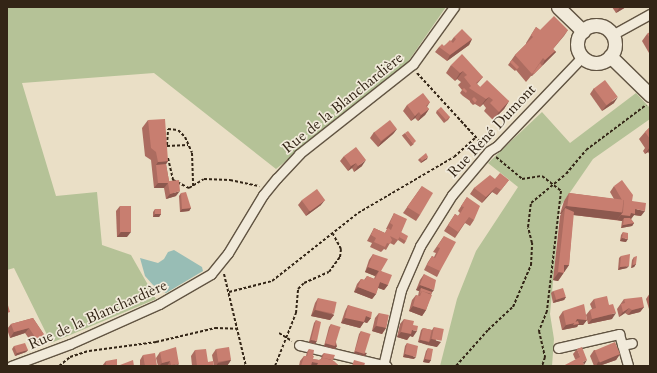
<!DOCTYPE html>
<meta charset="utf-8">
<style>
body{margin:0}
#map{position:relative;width:657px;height:373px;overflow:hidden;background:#eadfc6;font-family:Cardo,serif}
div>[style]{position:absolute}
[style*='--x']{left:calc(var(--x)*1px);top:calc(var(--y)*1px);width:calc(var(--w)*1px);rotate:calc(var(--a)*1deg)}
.green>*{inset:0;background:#b5c297}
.water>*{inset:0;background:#98bdb5}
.path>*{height:2px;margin-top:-1px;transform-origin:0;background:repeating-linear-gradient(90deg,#332516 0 3px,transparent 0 5px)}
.roads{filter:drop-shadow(1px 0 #615442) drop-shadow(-1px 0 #615442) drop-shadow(0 1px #615442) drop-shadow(0 -1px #615442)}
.minor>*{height:9px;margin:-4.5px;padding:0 4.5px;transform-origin:4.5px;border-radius:4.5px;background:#f1eada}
.secondary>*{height:13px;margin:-6.5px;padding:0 6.5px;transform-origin:6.5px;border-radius:6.5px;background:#f1eada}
.secondary>.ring{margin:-6.5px;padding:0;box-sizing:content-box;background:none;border:13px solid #f1eada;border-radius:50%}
.wall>*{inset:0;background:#ac6c60;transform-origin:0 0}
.shaded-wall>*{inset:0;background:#8c584e}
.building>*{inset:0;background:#c87e70;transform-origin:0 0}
span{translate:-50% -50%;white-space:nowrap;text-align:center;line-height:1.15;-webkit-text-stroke:3.5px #f1eada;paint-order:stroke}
.street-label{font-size:15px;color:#332516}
.frame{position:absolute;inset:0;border:8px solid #332516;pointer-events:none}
</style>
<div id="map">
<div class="green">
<div style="clip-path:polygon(7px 7px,446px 7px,405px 66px,276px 169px,154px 73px,22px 83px,56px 196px,97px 192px,102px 245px,131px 255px,156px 299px,51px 343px,14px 268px,7px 270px)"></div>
<div style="clip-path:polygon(636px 93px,650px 108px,650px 119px,593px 159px,560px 207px,550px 314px,554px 339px,552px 366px,440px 366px,457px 299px,476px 251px,518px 187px,488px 163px,542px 112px,570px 143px)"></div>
</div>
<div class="water">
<div style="clip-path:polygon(174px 250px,202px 267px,203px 271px,166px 293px,153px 285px,145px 276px,140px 258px,158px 263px,164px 259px,168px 252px)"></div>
</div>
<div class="path">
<div style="--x:417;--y:73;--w:98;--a:47.5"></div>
<div style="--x:167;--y:145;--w:16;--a:-86"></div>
<div style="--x:168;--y:129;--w:10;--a:6"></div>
<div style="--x:178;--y:130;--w:10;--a:45"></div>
<div style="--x:185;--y:137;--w:17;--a:66"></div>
<div style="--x:192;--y:153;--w:33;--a:88"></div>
<div style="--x:167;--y:146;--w:21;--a:-3"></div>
<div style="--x:496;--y:157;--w:34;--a:40"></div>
<div style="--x:522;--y:179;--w:20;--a:-9"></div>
<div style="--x:542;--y:176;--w:24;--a:38"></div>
<div style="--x:561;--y:191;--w:121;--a:96.7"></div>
<div style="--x:547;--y:311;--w:22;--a:112"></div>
<div style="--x:539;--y:331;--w:27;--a:77"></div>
<div style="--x:545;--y:357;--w:9;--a:108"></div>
<div style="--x:168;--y:158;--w:23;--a:77"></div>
<div style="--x:173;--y:180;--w:18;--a:27"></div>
<div style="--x:189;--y:188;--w:17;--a:-31"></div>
<div style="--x:204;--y:179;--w:26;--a:2"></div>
<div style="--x:230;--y:180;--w:30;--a:12"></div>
<div style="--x:224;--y:274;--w:95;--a:76.6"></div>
<div style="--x:229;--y:292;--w:44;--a:-14.3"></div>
<div style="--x:272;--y:281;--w:110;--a:-38.3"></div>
<div style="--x:358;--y:213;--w:111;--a:-30.3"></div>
<div style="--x:454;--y:157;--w:28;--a:-42"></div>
<div style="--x:279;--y:333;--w:15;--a:32"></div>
<div style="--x:59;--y:366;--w:14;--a:-39"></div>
<div style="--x:70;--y:357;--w:20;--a:-18"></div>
<div style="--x:89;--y:351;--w:68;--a:-7.7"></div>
<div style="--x:156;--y:342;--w:61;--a:-13.3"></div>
<div style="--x:215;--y:328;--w:23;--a:2"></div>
<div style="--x:275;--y:366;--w:57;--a:-68.4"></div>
<div style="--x:296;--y:313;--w:24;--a:-85"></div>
<div style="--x:298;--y:289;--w:8;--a:-45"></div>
<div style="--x:304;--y:283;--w:27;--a:-24"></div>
<div style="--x:329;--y:272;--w:19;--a:-54"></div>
<div style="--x:340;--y:257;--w:8;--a:-83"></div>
<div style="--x:341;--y:249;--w:17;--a:-118"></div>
<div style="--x:456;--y:366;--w:48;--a:-48.4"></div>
<div style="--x:488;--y:330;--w:34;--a:-43"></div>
<div style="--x:513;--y:307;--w:46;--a:-66.8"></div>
<div style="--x:531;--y:265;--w:22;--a:-87"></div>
<div style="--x:532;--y:243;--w:16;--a:-104"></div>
<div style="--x:528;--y:227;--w:24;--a:-83"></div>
<div style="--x:531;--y:203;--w:45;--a:-39.6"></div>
<div style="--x:566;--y:174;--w:31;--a:-50"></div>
<div style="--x:586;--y:150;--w:75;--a:-36.9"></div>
</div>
<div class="roads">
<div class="minor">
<div style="--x:612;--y:35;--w:43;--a:-28.9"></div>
<div style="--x:299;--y:345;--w:90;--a:13.4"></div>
<div style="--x:622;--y:345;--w:10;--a:-11"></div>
<div style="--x:558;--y:348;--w:63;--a:-12.9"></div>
<div style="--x:619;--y:334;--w:33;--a:74"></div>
<div style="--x:11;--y:366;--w:63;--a:-20.4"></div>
<div style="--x:70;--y:344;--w:98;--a:-24.2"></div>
<div style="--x:159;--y:304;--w:60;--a:-30"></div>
<div style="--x:211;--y:274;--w:27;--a:-51"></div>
<div style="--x:228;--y:253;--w:68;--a:-58.9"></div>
<div style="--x:263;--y:195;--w:22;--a:-51"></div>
<div style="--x:277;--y:178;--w:33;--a:-47"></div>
<div style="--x:299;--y:154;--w:145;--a:-38.3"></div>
<div style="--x:413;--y:64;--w:70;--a:-54.3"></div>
<div style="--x:383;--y:366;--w:78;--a:-76.7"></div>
<div style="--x:401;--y:290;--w:48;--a:-66.6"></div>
<div style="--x:420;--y:246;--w:60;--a:-57.9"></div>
<div style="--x:452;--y:195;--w:57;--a:-49.9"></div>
<div style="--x:489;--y:151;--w:9;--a:-32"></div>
<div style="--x:497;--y:146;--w:123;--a:-46.3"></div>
</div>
<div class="secondary">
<div style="--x:558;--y:7;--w:35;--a:44"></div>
<div class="ring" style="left:577px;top:25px;width:25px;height:25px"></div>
<div style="--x:610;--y:56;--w:56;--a:44.3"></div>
</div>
</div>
<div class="wall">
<div style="clip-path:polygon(612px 7px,626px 7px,616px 13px)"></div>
<div style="clip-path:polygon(536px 27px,540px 30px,568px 30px,564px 36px,553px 49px,556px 52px,532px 76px,531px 76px,526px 82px,516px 70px,515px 71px,508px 65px,515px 55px,526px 44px,526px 43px)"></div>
<div style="clip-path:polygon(650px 32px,650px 52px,649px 53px,642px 41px,647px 34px)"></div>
<div style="clip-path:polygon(454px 37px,472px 39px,469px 45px,447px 61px,435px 52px,439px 47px,444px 46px,451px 41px)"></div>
<div style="clip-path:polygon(451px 65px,483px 77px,477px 84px,480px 87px,509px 101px,504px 109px,493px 120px,484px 111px,486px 108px,483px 104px,480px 107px,475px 104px,473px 105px,470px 102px,470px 101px,463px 96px,460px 93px,462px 90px,458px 85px,461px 82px,457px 79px,455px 81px,446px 73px)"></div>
<div style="clip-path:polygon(594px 88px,614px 103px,602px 111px,590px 94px)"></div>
<div style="clip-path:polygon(430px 102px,427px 107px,429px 109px,425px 115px,418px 121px,415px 118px,411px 121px,403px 111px,407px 105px)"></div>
<div style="clip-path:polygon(437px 110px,450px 117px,448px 120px,444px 123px,436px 113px)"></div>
<div style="clip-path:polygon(148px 120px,168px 161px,166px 164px,169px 181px,176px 196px,166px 199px,164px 188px,154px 188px,151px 160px,145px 156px,142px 128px)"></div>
<div style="clip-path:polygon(650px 127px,650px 155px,648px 152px,645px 154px,643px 151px,645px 148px,639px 139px,645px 132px)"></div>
<div style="clip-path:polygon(397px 129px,393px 134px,378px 147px,370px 138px,374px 132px)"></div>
<div style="left:405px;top:133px;width:14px;height:4px;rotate:51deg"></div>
<div style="clip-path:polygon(344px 156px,362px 166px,354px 172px,352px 168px,348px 171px,340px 161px)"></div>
<div style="clip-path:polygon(420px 158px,427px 159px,421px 163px,418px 160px)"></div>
<div style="clip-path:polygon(495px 179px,509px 180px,497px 195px,492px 192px,482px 203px,470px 194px,474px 188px)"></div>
<div style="clip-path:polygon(422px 186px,420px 215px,416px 221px,403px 213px)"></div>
<div style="clip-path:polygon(614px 186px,632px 201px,641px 216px,634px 215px,631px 219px,634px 223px,632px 226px,621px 228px,622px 221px,573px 215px,569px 265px,558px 281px,553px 280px,560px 216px,561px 214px,560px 214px,564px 201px,569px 193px,614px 199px,610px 192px)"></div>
<div style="clip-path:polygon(181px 193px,191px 208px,189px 211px,180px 212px,179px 196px)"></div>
<div style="clip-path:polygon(467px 197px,474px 220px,470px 226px,465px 223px,455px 238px,444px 231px,455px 214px,458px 216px,460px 213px,458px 211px)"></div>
<div style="clip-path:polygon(302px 200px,321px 205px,306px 216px,298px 205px)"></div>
<div style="clip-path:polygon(120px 206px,127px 237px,117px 237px,116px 211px)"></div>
<div style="clip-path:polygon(155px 209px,161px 214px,159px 217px,153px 217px,153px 212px)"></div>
<div style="clip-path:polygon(394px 213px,401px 233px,406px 241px,404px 244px,398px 240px,394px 245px,390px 243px,386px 250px,384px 249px,381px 252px,370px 247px,372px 243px,367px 241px,374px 228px,385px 233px,387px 229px,386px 229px)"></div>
<div style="clip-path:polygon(623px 232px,626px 242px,620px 241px,621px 235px)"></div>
<div style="clip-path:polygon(444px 236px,440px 271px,437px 277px,424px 270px,428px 262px,432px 256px,434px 257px,436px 253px,433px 252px)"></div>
<div style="clip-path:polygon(373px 254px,388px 285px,384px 290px,378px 288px,376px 294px,372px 299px,354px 292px,357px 284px,361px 279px,364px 280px,367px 276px,374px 279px,375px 276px,365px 272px,369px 260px)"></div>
<div style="clip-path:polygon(621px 256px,627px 268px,618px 270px,619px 258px)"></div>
<div style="clip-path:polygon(634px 257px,636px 264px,634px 267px,631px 268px,632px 260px)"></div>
<div style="clip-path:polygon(424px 274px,432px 292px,426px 310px,422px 316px,409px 311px,412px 300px,416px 295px,418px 296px,419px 291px,416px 290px,420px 280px)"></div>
<div style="clip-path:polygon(553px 291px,566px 297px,564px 300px,553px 303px,551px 293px)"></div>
<div style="clip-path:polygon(650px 293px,650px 309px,649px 309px,646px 299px)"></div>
<div style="clip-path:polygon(318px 298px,334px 315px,330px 320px,311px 316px,315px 303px)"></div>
<div style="clip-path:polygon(594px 299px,609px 305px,612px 319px,588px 324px,586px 315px,590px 310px,592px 309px,590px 304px)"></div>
<div style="clip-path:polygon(624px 299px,644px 307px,640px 312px,628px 315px,625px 313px,619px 317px,617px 309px)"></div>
<div style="clip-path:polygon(348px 305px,371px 318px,367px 323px,364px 322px,360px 328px,341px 323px,345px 311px)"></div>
<div style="clip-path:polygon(563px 311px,587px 320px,583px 325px,578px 325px,577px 327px,562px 330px,559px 317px)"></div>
<div style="clip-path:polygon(379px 313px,386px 328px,382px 334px,372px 331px,375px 318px)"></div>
<div style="clip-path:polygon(33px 318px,45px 336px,41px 342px,34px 346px,25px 333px,10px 338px,7px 329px,11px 324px)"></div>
<div style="clip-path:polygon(404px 319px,413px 325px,413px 337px,410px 336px,407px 340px,397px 337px,400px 324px)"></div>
<div style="clip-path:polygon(316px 320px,315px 344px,309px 342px,314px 323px)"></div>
<div style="clip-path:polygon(331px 324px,337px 346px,335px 349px,324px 346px,329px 327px)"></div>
<div style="clip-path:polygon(434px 327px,437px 347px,418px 342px,421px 330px,423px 328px,432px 330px)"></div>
<div style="clip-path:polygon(361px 331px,365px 356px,354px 353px,359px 334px)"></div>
<div style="clip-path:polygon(407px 343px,414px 359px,403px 357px,405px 346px)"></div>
<div style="clip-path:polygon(14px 346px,28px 350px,26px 352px,15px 356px,12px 349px)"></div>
<div style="clip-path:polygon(428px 348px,431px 360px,429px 363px,423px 362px,426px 351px)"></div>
<div style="clip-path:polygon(216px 349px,231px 360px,227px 366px,214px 366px,212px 355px)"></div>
<div style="clip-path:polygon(309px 349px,313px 356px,313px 359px,319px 360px,321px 359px,322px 355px,324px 353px,338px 365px,341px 366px,299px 366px,300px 361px,304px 356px,306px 356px,307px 352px)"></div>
<div style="clip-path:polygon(577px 349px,584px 365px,575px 359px,573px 354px)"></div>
<div style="clip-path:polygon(195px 350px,208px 362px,214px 366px,192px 366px,191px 356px)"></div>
<div style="clip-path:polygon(594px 350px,620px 354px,616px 360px,599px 366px,594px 366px,590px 356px)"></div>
<div style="clip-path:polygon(160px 352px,177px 366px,158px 366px,156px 358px)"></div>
<div style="clip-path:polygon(143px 355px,157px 366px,140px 366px,140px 360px)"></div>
<div style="clip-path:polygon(106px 361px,117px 366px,102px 366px)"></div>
</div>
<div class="shaded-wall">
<div style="clip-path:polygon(620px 7px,626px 7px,616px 13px)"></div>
<div style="clip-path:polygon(472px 39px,469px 45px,447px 61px,450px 55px)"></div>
<div style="clip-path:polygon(555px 51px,556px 52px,532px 76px,542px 66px,545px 60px)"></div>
<div style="clip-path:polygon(463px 71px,457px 79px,455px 81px,460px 73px)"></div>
<div style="clip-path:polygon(489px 97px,483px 104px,480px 107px,486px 99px)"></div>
<div style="clip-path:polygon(618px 97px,614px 103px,602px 111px,606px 106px)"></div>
<div style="clip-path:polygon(509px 101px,504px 109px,493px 120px,499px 112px)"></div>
<div style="clip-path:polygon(429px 109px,425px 115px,418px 121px,421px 115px)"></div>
<div style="clip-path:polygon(419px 112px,415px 118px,411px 121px,415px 116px)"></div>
<div style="clip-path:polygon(397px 129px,393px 134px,378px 147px,381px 142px)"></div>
<div style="clip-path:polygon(650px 147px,650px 149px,648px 152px,645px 154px)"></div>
<div style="clip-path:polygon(428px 157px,427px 159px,421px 163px,422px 161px)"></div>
<div style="clip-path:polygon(366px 160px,362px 166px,354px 172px,358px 166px)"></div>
<div style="clip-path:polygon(168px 161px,163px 169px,156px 165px,158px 162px)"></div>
<div style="clip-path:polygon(356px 163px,352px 168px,348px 171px,351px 166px)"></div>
<div style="clip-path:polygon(158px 183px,168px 183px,164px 188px,154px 188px)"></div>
<div style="clip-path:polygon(496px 187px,492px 192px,482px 203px,486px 197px)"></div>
<div style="clip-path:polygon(180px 191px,176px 196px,166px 199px,170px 194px)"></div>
<div style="clip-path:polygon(325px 200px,321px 205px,306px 216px,310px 210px)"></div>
<div style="clip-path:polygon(566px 206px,623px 212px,617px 220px,565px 214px,565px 208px,561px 214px,560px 214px)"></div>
<div style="clip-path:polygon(191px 208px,189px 211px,180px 212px,182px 209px)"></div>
<div style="clip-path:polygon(635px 209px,645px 211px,641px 216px,634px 215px,631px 219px,624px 218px,622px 221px,617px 220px,621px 215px)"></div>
<div style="clip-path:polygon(155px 214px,161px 214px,159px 217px,153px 217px)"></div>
<div style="clip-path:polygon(634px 223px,632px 226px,621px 228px,623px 225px)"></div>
<div style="clip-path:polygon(121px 232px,131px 232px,127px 237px,117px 237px)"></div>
<div style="clip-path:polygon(622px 238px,628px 239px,626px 242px,620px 241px)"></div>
<div style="clip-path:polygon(636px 264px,634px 267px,631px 268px,633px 265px)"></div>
<div style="clip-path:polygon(564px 265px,569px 265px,558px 281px,553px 280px)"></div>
<div style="clip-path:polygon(629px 266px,627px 268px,618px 270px,620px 267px)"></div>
<div style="clip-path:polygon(368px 267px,379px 271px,375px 276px,365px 272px)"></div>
<div style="clip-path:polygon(380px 282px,388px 285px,384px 290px,376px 287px)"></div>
<div style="clip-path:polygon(420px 285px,434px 290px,430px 295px,421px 288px,419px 291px,416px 290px)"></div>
<div style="clip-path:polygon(358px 287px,376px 294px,372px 299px,354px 292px)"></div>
<div style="clip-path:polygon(566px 297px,564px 300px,553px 303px,555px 300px)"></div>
<div style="clip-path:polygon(413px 306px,426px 310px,422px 316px,409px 311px)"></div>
<div style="clip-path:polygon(644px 307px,640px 312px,628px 315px,632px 310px)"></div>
<div style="clip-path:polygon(629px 308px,625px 313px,619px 317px,623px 312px)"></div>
<div style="clip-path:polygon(315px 310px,334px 315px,330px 320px,311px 316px)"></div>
<div style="clip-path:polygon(616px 313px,612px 319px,588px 324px,592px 319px)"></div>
<div style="clip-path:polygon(366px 316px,371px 318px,367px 323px,364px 322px,360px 328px,341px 323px,345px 318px)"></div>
<div style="clip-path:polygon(577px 319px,587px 320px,583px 325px,578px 325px,577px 327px,562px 330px,566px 325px)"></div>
<div style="clip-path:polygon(376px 326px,386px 328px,382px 334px,372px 331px)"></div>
<div style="clip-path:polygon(29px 328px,25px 333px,10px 338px,14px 332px)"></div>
<div style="clip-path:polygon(412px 330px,417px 331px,413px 337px,410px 336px,407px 340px,397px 337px,401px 332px)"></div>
<div style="clip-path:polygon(45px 336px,41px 342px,34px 346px,37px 340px)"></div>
<div style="clip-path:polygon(431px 339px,441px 342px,437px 347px,427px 345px)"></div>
<div style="clip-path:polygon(311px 340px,317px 341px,315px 344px,309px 342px)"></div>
<div style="clip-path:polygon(420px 340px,429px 342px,427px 345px,418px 342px)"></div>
<div style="clip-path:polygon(326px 343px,337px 346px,335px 349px,324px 346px)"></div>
<div style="clip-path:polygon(28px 350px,26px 352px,15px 356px,17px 353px)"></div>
<div style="clip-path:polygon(356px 351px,367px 353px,365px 356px,354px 353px)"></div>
<div style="clip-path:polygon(405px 354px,416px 357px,414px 359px,403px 357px)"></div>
<div style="clip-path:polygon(620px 354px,616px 360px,599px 366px,596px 366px,598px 362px)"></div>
<div style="clip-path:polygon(425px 359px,431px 360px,429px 363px,423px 362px)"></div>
<div style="clip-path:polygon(231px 360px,227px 366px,216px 366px,218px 363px)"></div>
<div style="clip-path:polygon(587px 360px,584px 365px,583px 362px)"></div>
<div style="clip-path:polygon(170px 361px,167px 366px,159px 366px,162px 363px)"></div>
<div style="clip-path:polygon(312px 362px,318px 363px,316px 366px,309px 366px)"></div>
<div style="clip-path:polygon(179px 364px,177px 366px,170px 366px,171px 365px)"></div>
</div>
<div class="building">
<div style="clip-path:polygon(554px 16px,568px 30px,553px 49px,555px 51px,545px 60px,543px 58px,532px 74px,515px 55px,533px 37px,531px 35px,536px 27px,540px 30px)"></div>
<div style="clip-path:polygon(462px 29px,472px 39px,450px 55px,439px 47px,442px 44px,444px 46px,450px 40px,453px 43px,456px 39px,454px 37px)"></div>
<div style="clip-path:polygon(650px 32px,650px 38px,647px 34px)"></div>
<div style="clip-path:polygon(462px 54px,483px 77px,476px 83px,480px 87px,487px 80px,509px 101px,499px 112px,490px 103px,493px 100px,489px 97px,486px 99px,469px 88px,471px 86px,464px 77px,467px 75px,463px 71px,460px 73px,451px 65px)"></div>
<div style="left:512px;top:60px;width:10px;height:3px;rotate:45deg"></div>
<div style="clip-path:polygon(540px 63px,542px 66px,534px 74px,533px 73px)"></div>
<div style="left:605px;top:80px;width:21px;height:14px;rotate:53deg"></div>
<div style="clip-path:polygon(464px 88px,467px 91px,466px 93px,462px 90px)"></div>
<div style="clip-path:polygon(423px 93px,430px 102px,426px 106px,429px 109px,421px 115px,419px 112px,415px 116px,407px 105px)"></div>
<div style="clip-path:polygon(474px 97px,477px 100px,475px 103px,472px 99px)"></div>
<div style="left:441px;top:107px;width:13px;height:5px;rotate:48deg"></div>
<div style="clip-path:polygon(165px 119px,168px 161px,158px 162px,156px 152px,151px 148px,148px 120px)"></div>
<div style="left:390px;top:120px;width:11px;height:20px;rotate:52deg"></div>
<div style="clip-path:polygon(650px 127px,650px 139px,645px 132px)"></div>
<div style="clip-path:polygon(408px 131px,416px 141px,413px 144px,405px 133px)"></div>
<div style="clip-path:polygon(356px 147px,366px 160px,358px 166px,356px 163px,351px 166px,344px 156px)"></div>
<div style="clip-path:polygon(426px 153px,428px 157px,422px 161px,420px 158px)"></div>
<div style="clip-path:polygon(166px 164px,169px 181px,179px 180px,180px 191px,170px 194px,168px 183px,158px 183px,156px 165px)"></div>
<div style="clip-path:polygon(500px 173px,509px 180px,501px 190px,496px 187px,486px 197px,474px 188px,490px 175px,495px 179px)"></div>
<div style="clip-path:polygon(622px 180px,633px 195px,632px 201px,646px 203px,645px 211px,635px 209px,635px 214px,631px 213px,630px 216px,621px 215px,623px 212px,624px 200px,622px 200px,614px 186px)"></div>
<div style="clip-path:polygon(422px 186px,433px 193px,420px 215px,407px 207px)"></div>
<div style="left:317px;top:189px;width:14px;height:19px;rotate:54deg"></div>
<div style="clip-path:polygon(186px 192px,191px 208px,182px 209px,181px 193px)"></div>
<div style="left:569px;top:193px;width:55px;height:13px;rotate:7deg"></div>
<div style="clip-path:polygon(467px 197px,480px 206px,474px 220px,469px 217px,458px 232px,448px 225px,455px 214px,458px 216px,461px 212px,464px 207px,461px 206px)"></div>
<div style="left:120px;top:206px;width:11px;height:26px"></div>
<div style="clip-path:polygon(565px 208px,574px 212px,569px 265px,564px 265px,564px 273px,558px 272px)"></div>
<div style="left:155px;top:209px;width:6px;height:5px"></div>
<div style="clip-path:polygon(394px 213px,407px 219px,398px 240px,390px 236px,392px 240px,390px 244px,387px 243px,385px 247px,374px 242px,376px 238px,371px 235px,374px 228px,385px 233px,388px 228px,391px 230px,393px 225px,390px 223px)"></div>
<div style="clip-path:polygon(624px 218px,630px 218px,634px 223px,623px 225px)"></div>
<div style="clip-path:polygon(401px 232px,408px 236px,406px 241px,399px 237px)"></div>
<div style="clip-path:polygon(623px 232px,628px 233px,628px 239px,622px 238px)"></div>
<div style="clip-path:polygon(444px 236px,456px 242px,440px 271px,427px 265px,432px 256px,435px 258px,440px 248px,437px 247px)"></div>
<div style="clip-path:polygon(373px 254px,388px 259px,381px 271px,392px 275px,388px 285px,380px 282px,376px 294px,358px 287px,361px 279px,365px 280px,367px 276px,375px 279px,379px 271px,368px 267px)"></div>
<div style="clip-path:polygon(630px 254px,629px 266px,620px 267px,621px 256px)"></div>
<div style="clip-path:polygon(637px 256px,636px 264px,633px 265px,634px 257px)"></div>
<div style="clip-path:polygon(424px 274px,436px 280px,434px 290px,420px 285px)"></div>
<div style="clip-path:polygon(421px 288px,432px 292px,431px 294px,422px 291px,420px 294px)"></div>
<div style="left:563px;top:288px;width:9px;height:10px;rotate:72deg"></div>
<div style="clip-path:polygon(422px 291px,432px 295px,426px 310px,413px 306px,416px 295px,420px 296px)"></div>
<div style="clip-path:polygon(607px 296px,609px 305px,613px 304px,616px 313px,592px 319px,590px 310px,596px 308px,594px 299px)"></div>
<div style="clip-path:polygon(642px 297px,644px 307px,632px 310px,629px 308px,623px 312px,621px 304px,625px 303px,624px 299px)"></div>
<div style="left:318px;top:298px;width:19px;height:12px;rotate:12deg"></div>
<div style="clip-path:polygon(7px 302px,10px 312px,7px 313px)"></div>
<div style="clip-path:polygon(584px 304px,587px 320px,577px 319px,575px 323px,566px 325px,563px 311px)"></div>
<div style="clip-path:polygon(348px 305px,372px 312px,371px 318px,366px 316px,364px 322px,345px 318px)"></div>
<div style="left:379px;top:313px;width:10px;height:13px;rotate:11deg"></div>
<div style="clip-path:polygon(33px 318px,45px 336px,37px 340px,29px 328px,14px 332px,11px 324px)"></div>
<div style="clip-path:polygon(404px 319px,414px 321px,413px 325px,418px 326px,417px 331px,412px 330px,411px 334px,401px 332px)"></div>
<div style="clip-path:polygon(316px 320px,321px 322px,317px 341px,311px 340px)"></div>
<div style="clip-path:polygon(578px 321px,579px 324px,573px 325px,575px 322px)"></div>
<div style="left:331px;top:324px;width:10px;height:20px;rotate:17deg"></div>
<div style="left:434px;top:327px;width:10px;height:12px;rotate:11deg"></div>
<div style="left:423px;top:328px;width:9px;height:12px;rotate:13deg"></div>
<div style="left:361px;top:331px;width:10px;height:21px;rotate:17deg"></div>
<div style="left:615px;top:342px;width:13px;height:22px;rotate:67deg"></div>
<div style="clip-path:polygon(25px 343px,28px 350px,17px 353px,14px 346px)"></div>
<div style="clip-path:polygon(407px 343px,418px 346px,416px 357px,405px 354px)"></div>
<div style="clip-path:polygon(176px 347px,179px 364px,171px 365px,170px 361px,162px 363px,160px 352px)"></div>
<div style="left:229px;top:347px;width:13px;height:13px;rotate:81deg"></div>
<div style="clip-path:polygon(582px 347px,587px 360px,583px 362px,584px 366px,563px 366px,580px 357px,577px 349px)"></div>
<div style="clip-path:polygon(428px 348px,433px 349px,431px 360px,425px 359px)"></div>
<div style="clip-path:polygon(206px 349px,208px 362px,213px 361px,214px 366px,197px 366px,195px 350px)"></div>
<div style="clip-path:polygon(309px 349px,314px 350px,313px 356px,307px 356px)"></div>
<div style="clip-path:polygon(155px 353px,157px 366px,145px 366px,143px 355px)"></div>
<div style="clip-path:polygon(324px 353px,335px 355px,333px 360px,324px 358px,322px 359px)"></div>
<div style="clip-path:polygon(304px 356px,314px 356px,313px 359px,319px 360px,324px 358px,334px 361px,338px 365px,341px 366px,317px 366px,318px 363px,312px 362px,311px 366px,301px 366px)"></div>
<div style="clip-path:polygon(117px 359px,117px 366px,100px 366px,106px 365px,106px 361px)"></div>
<div style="clip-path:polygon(133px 360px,134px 366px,120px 366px,120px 365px)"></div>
<div style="clip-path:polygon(354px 360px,365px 363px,364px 366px,352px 366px)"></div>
</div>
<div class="street-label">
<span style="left:343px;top:103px;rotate:-39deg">Rue de la Blanchardière</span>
<span style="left:492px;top:131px;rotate:-47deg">Rue René Dumont</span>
<span style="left:98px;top:315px;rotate:-24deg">Rue de la Blanchardière</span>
</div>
<div class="frame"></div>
</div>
